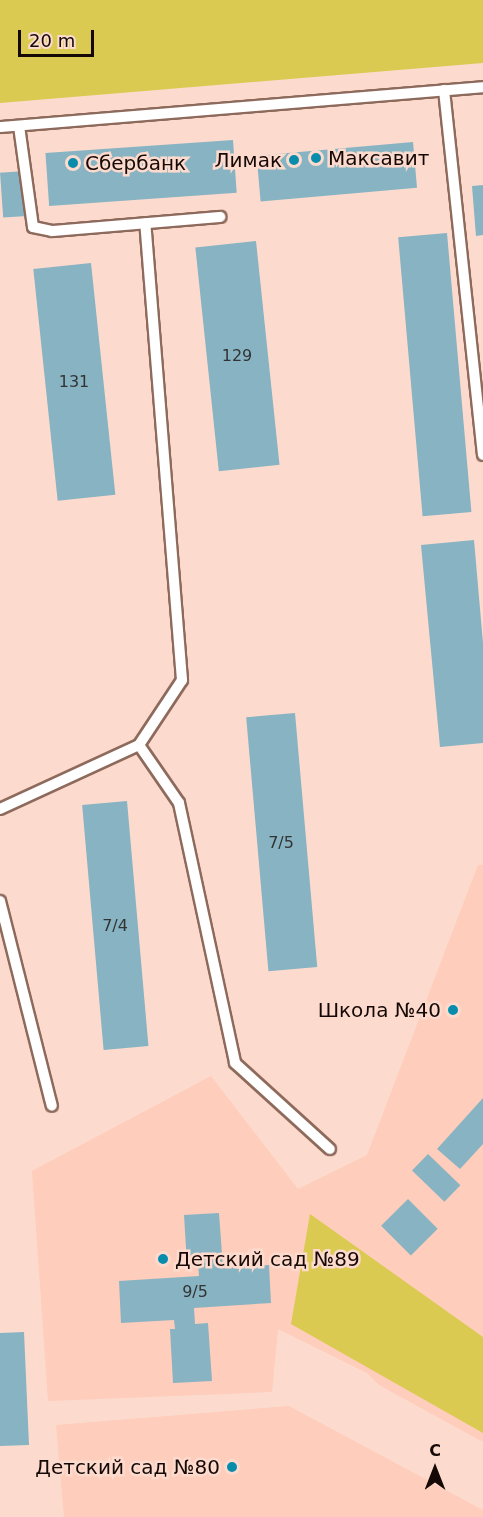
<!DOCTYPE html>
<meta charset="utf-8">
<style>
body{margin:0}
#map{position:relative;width:483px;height:1517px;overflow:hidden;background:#fcdbce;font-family:"DejaVu Sans",sans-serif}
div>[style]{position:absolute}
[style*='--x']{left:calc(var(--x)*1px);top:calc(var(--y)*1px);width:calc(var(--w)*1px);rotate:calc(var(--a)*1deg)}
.built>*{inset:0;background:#fecdbb}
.green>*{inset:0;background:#daca51}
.building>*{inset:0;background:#87b3c2;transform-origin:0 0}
.roads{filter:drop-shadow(2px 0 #8e6a5c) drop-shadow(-2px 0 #8e6a5c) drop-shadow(0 2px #8e6a5c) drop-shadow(0 -2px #8e6a5c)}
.lane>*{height:10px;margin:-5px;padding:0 5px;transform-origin:5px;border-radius:5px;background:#fff}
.dots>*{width:16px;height:16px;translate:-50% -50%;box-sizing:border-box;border:3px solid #fcdbce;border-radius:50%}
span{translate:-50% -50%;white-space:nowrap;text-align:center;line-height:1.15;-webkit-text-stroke:5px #fcdbce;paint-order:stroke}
.number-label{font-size:16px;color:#323434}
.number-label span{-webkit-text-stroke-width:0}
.poi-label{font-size:20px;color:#160905}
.left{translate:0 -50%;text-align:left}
.right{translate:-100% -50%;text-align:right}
.north{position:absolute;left:405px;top:1439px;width:60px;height:60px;-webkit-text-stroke:4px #fcdbce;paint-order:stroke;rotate:0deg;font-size:16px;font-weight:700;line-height:24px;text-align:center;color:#160905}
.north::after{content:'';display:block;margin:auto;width:21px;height:27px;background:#160905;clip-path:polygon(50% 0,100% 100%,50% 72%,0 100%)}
.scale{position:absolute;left:18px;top:30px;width:76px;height:27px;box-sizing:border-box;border:3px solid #160905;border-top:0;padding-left:8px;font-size:18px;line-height:21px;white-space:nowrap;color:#160905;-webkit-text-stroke:4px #fcdbce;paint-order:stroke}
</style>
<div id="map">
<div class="built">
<div style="clip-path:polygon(478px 865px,483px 865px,483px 1442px,379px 1385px,367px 1373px,278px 1329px,272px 1392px,48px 1401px,32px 1171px,211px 1076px,298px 1189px,367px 1155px)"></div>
<div style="clip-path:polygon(289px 1406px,483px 1510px,483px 1517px,64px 1517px,56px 1425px)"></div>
</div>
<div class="green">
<div style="clip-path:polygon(0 0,483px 0,483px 63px,0 103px)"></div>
<div style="clip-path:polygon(310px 1214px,483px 1337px,483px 1433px,291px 1324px)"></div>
</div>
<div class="building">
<div style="left:233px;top:140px;width:53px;height:188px;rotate:86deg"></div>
<div style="left:413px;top:142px;width:46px;height:157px;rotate:85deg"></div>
<div style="left:24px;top:171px;width:45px;height:24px;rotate:86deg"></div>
<div style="clip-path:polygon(483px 185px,483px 235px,476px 236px,472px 186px)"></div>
<div style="left:447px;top:233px;width:280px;height:49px;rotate:85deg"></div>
<div style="left:256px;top:241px;width:225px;height:61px;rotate:84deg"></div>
<div style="left:91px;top:263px;width:233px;height:58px;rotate:84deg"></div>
<div style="clip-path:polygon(474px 540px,483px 643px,483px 743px,440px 747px,421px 545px)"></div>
<div style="left:295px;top:713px;width:255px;height:49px;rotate:85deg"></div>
<div style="left:127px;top:801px;width:246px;height:45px;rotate:85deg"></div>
<div style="clip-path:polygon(483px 1098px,483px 1144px,460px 1169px,437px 1149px)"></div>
<div style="left:428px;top:1154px;width:45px;height:23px;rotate:44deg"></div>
<div style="left:408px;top:1199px;width:42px;height:38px;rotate:45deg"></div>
<div style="clip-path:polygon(219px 1213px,223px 1268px,269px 1265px,271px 1303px,194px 1308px,195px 1324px,208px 1323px,212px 1381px,173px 1383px,170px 1329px,175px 1329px,174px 1320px,121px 1323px,119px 1281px,199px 1276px,198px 1263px,187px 1264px,184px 1215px)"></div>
<div style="clip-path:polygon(24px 1332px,29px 1445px,0 1446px,0 1333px)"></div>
</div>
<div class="roads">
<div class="lane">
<div style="--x:444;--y:90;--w:367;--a:83.9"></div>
<div style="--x:19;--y:126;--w:102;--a:82.1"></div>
<div style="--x:33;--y:227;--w:19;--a:12"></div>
<div style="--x:52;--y:231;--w:169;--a:-4.8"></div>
<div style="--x:0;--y:127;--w:485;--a:-4.7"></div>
<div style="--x:139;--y:745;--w:70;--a:55.4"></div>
<div style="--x:179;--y:803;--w:266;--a:77.8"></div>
<div style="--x:235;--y:1063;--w:128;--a:42.2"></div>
<div style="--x:0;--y:809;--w:153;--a:-24.7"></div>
<div style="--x:139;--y:745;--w:78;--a:-56.5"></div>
<div style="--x:182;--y:680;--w:458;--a:-94.6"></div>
<div style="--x:0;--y:901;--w:211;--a:75.8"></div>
</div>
</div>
<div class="dots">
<div style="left:316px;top:158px;background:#088cac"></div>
<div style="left:294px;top:160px;background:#088cac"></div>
<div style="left:73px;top:163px;background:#088cac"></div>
<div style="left:453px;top:1010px;background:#088cac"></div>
<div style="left:163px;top:1259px;background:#088cac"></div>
<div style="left:232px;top:1467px;background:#088cac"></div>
</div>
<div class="number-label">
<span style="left:237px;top:356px">129</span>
<span style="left:74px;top:382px">131</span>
<span style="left:281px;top:843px">7/5</span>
<span style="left:115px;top:926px">7/4</span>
<span style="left:195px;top:1292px">9/5</span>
</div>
<div class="poi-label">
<span class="left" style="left:328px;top:158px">Максавит</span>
<span class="right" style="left:282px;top:160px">Лимак</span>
<span class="left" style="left:85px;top:163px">Сбербанк</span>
<span class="right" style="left:441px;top:1010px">Школа №40</span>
<span class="left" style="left:175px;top:1259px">Детский сад №89</span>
<span class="right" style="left:220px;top:1467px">Детский сад №80</span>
</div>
<div class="north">С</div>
<div class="scale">20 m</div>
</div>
